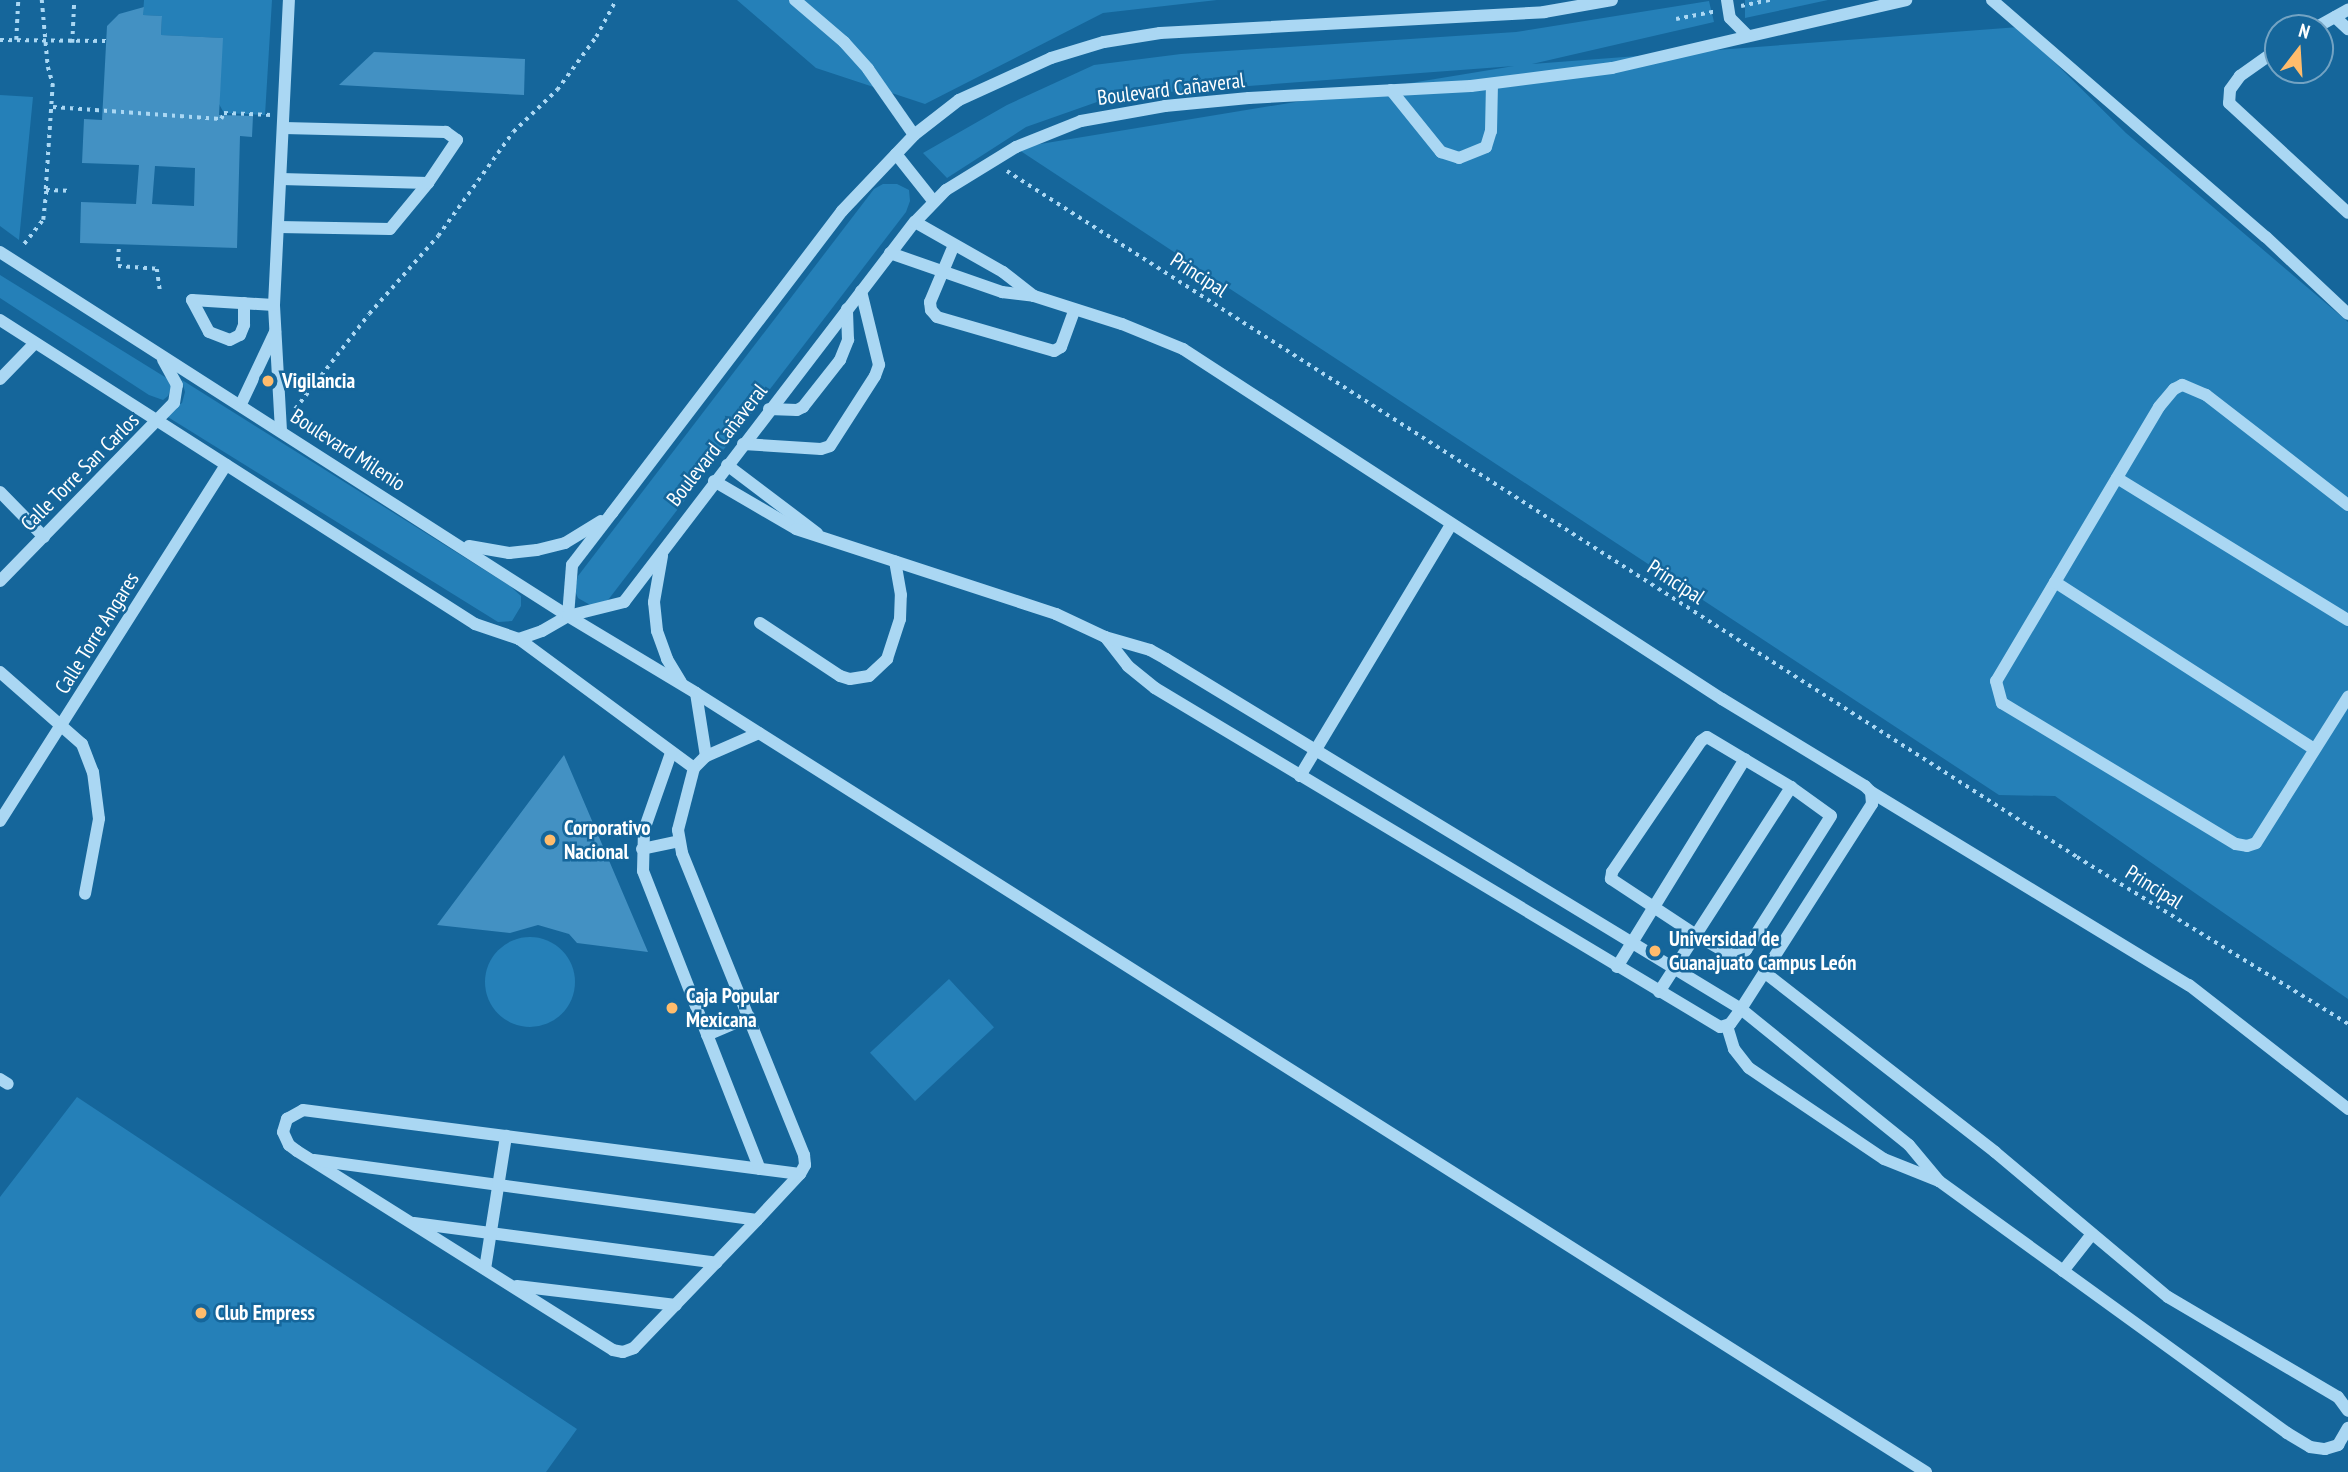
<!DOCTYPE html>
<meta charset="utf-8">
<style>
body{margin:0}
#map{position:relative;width:2348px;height:1472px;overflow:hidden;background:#15669b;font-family:"PT Sans Narrow",sans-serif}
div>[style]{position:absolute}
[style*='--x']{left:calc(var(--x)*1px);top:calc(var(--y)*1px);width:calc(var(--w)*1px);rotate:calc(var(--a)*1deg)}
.green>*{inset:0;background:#2580b8;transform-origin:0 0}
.round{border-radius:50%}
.building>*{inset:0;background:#4391c3}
.path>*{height:3.5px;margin-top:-1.75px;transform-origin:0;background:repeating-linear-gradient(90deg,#aad7f3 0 3.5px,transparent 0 8.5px)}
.minor>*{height:12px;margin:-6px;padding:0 6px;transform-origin:6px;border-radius:6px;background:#aad7f3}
.dots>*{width:19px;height:19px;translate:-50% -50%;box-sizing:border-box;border:4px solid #15669b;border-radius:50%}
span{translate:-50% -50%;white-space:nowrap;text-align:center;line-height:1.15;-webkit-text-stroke:5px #15669b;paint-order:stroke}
.street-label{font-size:21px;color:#fff}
.poi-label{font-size:21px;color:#fff;font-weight:700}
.left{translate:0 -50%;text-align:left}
.north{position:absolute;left:2264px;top:14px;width:70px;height:70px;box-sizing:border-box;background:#15669b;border:2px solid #73a3c3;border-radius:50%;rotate:17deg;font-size:19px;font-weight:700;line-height:28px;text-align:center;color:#fff}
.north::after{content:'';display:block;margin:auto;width:24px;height:32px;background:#ffbc6c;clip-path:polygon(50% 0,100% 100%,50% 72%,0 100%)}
</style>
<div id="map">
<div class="green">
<div style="clip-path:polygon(144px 0,272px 0,265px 115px,224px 113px,219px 104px,222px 38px,161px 35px,162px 16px,143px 15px)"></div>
<div style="clip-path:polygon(737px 0,1217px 0,1103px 13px,925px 104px,816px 68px)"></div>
<div style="clip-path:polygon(1745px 0,1828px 0,1745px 18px)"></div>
<div style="clip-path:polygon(1709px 1px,1714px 22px,1532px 64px,2019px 27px,2126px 133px,2348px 322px,2348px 999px,2055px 796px,1999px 795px,1016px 148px,1514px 66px,1114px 96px,1026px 127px,947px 178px,923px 153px,1007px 105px,1094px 65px,1181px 54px,1516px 32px)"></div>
<div style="clip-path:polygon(0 95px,33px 97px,19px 240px,0 226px)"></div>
<div style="clip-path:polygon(883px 184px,897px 184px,909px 190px,910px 201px,906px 212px,608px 600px,592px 606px,578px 598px,574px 589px,578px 576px,874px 189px)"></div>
<div style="clip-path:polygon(0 275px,173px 382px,168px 396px,163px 400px,149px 395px,0 298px)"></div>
<div style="clip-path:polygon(182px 380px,510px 586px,521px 596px,521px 606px,512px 621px,498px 622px,163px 414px,182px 403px,185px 392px)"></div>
<div class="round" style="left:485px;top:937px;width:90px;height:90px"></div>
<div style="left:949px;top:979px;width:66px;height:108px;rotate:47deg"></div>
<div style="clip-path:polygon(77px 1097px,577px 1429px,551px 1465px,546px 1472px,0 1472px,0 1197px)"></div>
</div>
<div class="building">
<div style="clip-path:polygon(evenodd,144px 7px,143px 15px,162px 16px,161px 35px,223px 38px,219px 115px,253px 116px,252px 137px,240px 136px,237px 248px,80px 243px,81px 202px,136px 204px,139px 165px,82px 163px,84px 119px,102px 120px,107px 26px,119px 14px,144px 7px,155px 166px,195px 168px,194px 206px,152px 204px,155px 166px)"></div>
<div style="clip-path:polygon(374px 52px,525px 59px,524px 95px,339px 85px)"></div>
<div style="clip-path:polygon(564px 755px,648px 952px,577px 943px,569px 934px,538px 925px,510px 933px,437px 925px)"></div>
</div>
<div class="path">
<div style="--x:42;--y:0;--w:67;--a:84.9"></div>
<div style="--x:48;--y:67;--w:18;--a:74"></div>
<div style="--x:53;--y:84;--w:106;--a:93.8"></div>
<div style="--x:46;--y:190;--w:23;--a:2"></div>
<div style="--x:1741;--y:6;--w:30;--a:-12"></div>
<div style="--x:1676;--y:19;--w:38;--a:-11"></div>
<div style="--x:0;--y:40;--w:106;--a:0.5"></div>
<div style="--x:16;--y:40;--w:40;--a:-87.1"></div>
<div style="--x:72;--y:43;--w:43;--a:-87.3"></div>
<div style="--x:53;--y:107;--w:168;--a:4.1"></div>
<div style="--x:221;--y:119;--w:7;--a:-63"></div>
<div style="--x:224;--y:113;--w:47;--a:2.4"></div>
<div style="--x:1007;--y:171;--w:1271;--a:32.66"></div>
<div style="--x:2077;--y:857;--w:318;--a:31.6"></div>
<div style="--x:24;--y:244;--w:31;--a:-52"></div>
<div style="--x:43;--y:220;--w:30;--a:-84"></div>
<div style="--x:119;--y:249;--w:17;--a:93"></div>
<div style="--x:118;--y:266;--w:39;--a:4"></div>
<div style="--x:157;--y:269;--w:21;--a:82"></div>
<div style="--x:295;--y:409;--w:120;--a:-52.1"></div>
<div style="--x:369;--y:314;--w:104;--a:-48.5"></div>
<div style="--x:438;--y:236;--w:128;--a:-54.2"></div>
<div style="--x:513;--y:132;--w:61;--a:-43.7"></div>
<div style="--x:557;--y:90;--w:66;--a:-53.7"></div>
<div style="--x:596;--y:37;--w:42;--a:-61.6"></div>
</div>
<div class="minor">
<div style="--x:795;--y:0;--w:65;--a:40.6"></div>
<div style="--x:844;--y:42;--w:36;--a:48"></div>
<div style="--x:868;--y:69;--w:80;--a:55.1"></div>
<div style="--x:1727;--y:0;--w:18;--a:81"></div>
<div style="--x:1730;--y:18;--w:25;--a:45"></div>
<div style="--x:1992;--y:0;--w:362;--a:40.9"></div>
<div style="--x:2266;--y:237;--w:112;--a:43.2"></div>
<div style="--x:2335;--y:17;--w:18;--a:43"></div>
<div style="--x:2315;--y:28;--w:38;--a:-29"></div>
<div style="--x:2278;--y:49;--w:47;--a:144.6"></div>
<div style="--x:2240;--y:76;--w:17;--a:126"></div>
<div style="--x:2230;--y:90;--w:13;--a:94"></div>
<div style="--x:2229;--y:103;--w:162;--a:42.7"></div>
<div style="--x:1391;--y:90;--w:80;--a:51.1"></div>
<div style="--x:1441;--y:152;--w:19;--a:18"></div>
<div style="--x:1459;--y:158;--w:29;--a:-22"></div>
<div style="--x:1486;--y:147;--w:17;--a:-73"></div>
<div style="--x:1491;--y:131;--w:47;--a:-88.8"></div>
<div style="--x:896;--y:154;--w:61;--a:51.6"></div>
<div style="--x:281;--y:179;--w:147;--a:1.6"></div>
<div style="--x:915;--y:222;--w:101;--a:29.6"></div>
<div style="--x:1003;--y:272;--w:39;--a:38"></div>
<div style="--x:279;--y:227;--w:111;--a:1"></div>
<div style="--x:390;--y:229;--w:60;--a:-50.4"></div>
<div style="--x:428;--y:183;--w:52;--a:-56"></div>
<div style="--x:457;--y:140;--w:14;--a:-144"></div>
<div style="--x:446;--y:132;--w:162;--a:-178.6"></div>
<div style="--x:954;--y:245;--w:62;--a:112.8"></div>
<div style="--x:930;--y:302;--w:8;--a:83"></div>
<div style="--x:931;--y:310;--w:9;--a:49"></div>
<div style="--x:937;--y:317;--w:122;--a:16.2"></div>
<div style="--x:1054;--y:351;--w:8;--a:-30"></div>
<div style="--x:1061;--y:347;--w:38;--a:-70"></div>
<div style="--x:0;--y:252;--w:675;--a:32.65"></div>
<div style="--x:568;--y:616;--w:149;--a:31"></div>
<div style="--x:696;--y:693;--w:1456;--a:32.35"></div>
<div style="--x:890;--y:253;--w:119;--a:19.2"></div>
<div style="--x:1002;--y:292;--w:32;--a:7"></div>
<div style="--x:1034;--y:296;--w:92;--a:17.7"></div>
<div style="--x:1122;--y:324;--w:66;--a:22.3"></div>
<div style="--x:1183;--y:349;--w:643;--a:33"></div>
<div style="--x:1722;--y:699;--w:167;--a:31.3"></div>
<div style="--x:1865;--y:786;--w:8;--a:45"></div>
<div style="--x:1871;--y:792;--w:12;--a:85"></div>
<div style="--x:1872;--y:804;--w:243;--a:122.6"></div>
<div style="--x:1741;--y:1009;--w:19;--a:126"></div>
<div style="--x:1730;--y:1024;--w:10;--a:163"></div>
<div style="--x:1720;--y:1027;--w:659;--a:-149.04"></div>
<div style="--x:1155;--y:688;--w:35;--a:-141"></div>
<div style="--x:1128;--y:666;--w:37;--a:-128"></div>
<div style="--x:192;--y:300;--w:36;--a:62"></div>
<div style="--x:209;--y:332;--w:22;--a:21"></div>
<div style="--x:230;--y:340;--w:11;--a:-27"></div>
<div style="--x:240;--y:335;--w:11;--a:-68"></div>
<div style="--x:244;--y:325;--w:22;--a:-90"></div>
<div style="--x:192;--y:300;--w:82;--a:3.5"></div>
<div style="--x:0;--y:320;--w:564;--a:32.62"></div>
<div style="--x:475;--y:624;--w:46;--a:18.8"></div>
<div style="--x:519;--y:639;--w:217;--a:36.4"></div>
<div style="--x:0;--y:379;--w:50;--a:-45.8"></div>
<div style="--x:241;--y:404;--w:80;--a:-64.7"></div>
<div style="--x:769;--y:409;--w:28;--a:2"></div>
<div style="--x:797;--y:410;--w:7;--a:-27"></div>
<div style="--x:803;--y:407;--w:60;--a:-51.8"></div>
<div style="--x:840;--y:360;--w:22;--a:-68"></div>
<div style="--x:848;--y:340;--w:31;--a:-92"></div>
<div style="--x:281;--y:431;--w:126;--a:-93.2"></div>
<div style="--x:274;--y:305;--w:305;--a:-87.2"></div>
<div style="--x:743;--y:444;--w:78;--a:3.7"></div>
<div style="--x:821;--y:449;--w:9;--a:-18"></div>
<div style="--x:830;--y:446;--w:83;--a:-57.3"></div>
<div style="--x:875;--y:376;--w:12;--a:-70"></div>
<div style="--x:879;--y:365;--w:76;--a:-103.7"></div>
<div style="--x:727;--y:465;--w:113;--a:37.1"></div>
<div style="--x:2117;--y:478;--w:271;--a:31.6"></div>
<div style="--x:714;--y:481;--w:95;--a:30.3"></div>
<div style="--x:796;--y:529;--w:274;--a:18.1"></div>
<div style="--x:1056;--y:614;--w:54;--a:25.1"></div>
<div style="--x:1105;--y:637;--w:47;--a:16.1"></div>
<div style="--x:1150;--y:650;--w:18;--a:29"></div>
<div style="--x:1166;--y:659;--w:673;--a:31.33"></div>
<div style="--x:1741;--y:1009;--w:216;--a:39"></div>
<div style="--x:1909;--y:1145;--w:47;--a:50.2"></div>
<div style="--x:0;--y:492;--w:63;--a:45.6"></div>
<div style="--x:2348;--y:505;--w:180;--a:-142.2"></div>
<div style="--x:2206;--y:395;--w:26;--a:-157"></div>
<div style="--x:2182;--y:385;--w:9;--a:153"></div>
<div style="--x:2174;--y:389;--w:23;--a:130"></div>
<div style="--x:2159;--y:407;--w:319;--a:120.7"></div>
<div style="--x:1996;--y:681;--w:23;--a:75"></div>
<div style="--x:2002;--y:703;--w:273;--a:31.1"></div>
<div style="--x:2236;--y:844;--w:11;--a:10"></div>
<div style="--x:2247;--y:846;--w:9;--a:-18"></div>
<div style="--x:2256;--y:843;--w:173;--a:-57.8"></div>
<div style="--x:469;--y:546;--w:41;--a:9.9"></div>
<div style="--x:509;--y:553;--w:28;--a:-6"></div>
<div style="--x:537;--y:550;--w:29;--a:-14"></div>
<div style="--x:565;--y:543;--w:42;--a:-31.4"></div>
<div style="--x:662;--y:556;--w:47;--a:99.9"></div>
<div style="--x:654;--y:602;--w:29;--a:84"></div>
<div style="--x:657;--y:631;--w:30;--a:70"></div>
<div style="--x:667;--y:659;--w:27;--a:59"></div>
<div style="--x:0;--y:581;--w:249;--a:-45.7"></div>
<div style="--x:174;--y:403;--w:18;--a:-81"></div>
<div style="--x:177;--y:385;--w:29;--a:-119"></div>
<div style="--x:2055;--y:582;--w:308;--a:32.8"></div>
<div style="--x:568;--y:616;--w:51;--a:-85.5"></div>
<div style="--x:572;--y:565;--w:66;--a:-52.4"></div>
<div style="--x:612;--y:513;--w:380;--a:-52.7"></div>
<div style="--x:842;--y:211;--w:105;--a:-46.5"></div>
<div style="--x:914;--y:135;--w:57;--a:-37.9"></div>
<div style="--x:959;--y:100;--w:101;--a:-24.5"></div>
<div style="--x:1051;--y:58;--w:55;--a:-16.8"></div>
<div style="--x:1104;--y:42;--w:57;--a:-9.1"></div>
<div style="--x:1160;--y:33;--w:385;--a:-3.1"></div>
<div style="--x:1544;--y:12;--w:69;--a:-10"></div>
<div style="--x:760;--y:623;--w:96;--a:33.5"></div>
<div style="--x:840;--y:676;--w:10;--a:17"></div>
<div style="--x:850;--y:679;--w:19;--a:-9"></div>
<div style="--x:869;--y:676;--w:25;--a:-43"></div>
<div style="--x:887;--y:659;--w:42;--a:-72"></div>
<div style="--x:900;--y:619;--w:24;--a:-88"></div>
<div style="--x:901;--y:595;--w:34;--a:-100"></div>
<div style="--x:519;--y:639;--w:24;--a:-19"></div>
<div style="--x:542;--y:631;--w:30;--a:-30"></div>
<div style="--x:568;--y:616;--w:58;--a:-14"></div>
<div style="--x:624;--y:602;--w:479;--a:-52.6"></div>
<div style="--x:915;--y:222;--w:45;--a:-45.9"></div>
<div style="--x:946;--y:190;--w:82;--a:-31.6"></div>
<div style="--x:1016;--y:147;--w:70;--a:-21.8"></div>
<div style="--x:1081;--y:121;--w:85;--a:-10.1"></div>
<div style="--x:1165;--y:106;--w:84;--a:-5.4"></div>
<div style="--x:1249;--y:98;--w:222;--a:-3.1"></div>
<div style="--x:1471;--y:86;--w:142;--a:-7.3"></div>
<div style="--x:1612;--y:68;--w:302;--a:-13"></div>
<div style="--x:0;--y:672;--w:109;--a:41.3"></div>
<div style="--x:82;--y:744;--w:30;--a:69"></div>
<div style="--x:93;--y:772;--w:47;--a:82.7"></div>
<div style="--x:99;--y:819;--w:76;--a:100.6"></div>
<div style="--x:696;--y:693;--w:64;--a:81"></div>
<div style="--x:759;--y:733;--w:58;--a:156.5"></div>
<div style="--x:706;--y:756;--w:17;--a:135"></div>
<div style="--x:694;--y:768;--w:64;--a:104.5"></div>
<div style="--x:678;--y:830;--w:23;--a:80"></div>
<div style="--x:682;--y:853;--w:326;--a:68"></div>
<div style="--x:804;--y:1155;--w:10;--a:84"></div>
<div style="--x:805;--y:1165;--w:10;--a:119"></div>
<div style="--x:800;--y:1174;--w:63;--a:133.1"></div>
<div style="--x:757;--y:1220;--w:178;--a:133.9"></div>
<div style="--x:634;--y:1348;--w:12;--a:160"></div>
<div style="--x:623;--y:1352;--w:10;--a:-169"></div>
<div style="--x:613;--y:1350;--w:373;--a:-147.8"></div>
<div style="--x:297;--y:1151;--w:10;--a:-143"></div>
<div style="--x:289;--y:1145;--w:14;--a:-115"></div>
<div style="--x:283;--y:1132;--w:14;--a:-73"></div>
<div style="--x:287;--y:1119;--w:18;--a:-29"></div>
<div style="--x:303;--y:1110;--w:501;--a:7.34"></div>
<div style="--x:1707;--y:737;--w:98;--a:30.8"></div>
<div style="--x:1791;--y:787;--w:49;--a:35.9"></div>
<div style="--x:1831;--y:816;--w:159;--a:122.4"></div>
<div style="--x:1746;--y:950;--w:9;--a:144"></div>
<div style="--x:1739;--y:955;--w:10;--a:-174"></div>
<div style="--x:1729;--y:954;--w:38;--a:-150"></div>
<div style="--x:1696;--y:935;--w:102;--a:-146.6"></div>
<div style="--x:1611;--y:879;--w:7;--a:-82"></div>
<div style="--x:1612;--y:872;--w:158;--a:-55.8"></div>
<div style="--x:1701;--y:741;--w:7;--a:-34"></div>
<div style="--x:671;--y:753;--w:82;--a:109.3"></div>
<div style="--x:644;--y:830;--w:41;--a:91.4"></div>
<div style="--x:643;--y:871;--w:320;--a:68.6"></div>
<div style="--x:1300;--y:776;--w:293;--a:-59"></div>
<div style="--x:1871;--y:792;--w:372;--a:31.3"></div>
<div style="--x:2189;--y:985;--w:202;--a:37.9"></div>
<div style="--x:0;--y:821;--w:422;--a:-57.6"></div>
<div style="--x:642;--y:849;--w:38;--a:-12"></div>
<div style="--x:1617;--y:967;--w:244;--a:-58.4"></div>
<div style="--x:1764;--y:972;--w:293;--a:37.9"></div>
<div style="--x:1995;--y:1152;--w:226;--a:40"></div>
<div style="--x:2168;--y:1297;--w:197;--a:30.5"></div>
<div style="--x:2338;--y:1397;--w:17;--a:54"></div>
<div style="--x:1659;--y:992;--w:244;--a:-57.2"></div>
<div style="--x:1727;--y:1026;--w:24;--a:73"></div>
<div style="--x:1734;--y:1049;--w:24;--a:52"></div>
<div style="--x:1749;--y:1068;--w:163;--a:34"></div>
<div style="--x:1884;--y:1159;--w:59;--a:21.8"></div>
<div style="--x:1939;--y:1181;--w:430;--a:35.9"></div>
<div style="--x:2287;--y:1433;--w:27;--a:31"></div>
<div style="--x:2310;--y:1447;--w:15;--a:8"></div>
<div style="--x:2325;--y:1449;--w:14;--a:-17"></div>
<div style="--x:2338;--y:1445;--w:20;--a:-60"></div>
<div style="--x:707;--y:1035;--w:46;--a:-23.2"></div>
<div style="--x:0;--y:1079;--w:9;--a:32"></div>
<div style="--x:314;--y:1160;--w:447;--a:7.7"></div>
<div style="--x:414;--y:1223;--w:305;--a:7.5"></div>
<div style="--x:485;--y:1269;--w:135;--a:-81"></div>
<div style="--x:2063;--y:1271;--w:47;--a:-51.9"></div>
<div style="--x:517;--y:1286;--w:160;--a:6.8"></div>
</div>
<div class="dots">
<div style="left:268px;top:381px;background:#ffbc6c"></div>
<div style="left:550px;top:840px;background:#ffbc6c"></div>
<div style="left:1655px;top:951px;background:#ffbc6c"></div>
<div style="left:672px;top:1008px;background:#ffbc6c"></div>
<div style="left:201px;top:1313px;background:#ffbc6c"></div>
</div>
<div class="street-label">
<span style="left:1171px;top:89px;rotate:-7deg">Boulevard Cañaveral</span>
<span style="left:1199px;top:275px;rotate:33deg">Principal</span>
<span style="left:717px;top:445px;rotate:-52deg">Boulevard Cañaveral</span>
<span style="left:348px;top:450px;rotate:33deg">Boulevard Milenio</span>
<span style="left:80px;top:472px;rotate:-45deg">Calle Torre San Carlos</span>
<span style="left:1676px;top:582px;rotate:33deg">Principal</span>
<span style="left:97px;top:633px;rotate:-58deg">Calle Torre Angares</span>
<span style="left:2154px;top:887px;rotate:32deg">Principal</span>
</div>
<div class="poi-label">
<span class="left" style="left:282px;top:381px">Vigilancia</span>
<span class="left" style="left:564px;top:840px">Corporativo<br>Nacional</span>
<span class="left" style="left:1669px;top:951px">Universidad de<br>Guanajuato Campus León</span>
<span class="left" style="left:686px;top:1008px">Caja Popular<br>Mexicana</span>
<span class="left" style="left:215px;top:1313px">Club Empress</span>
</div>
<div class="north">N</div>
</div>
